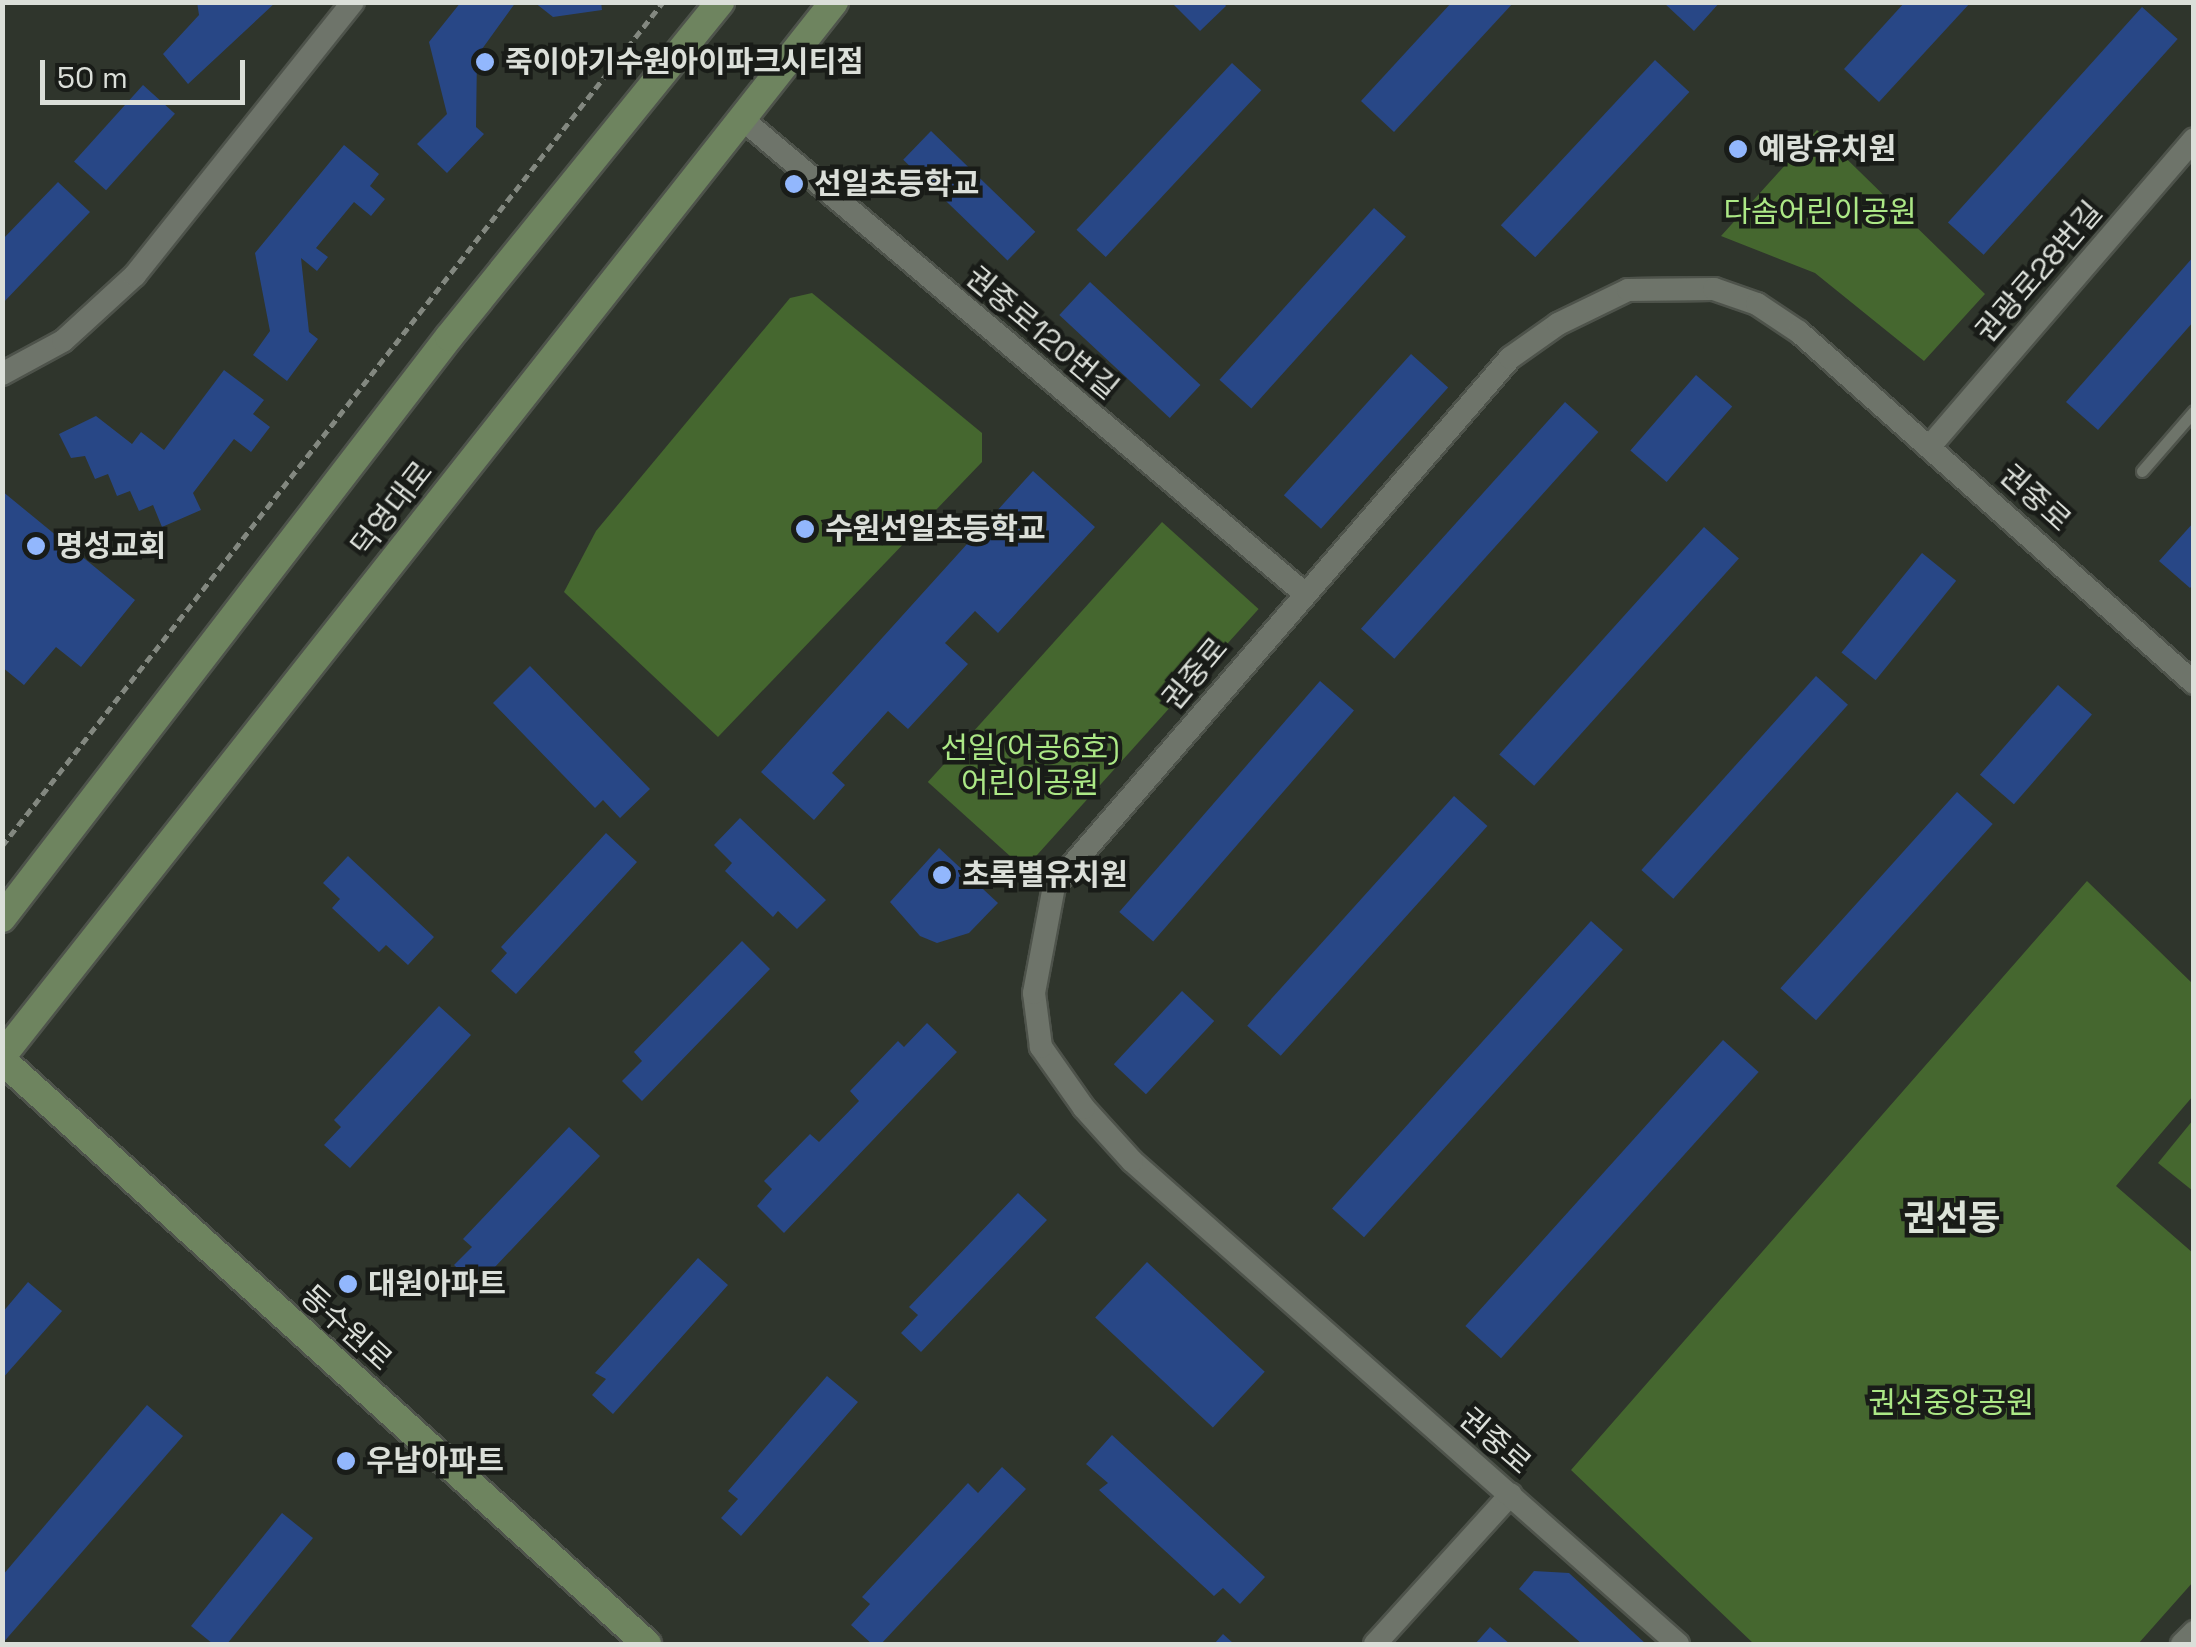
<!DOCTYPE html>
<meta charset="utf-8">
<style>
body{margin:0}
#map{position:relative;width:2196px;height:1647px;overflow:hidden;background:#2f352c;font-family:"Space Grotesk","Noto Sans KR",sans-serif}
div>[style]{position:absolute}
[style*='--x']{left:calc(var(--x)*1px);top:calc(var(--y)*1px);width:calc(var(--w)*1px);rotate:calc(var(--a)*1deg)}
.green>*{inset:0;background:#45672f;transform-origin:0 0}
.building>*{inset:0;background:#284786;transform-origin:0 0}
.path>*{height:5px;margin-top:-2.5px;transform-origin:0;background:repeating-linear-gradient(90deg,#838880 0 8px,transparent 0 13px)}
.roads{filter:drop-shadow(2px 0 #4e534b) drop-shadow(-2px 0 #4e534b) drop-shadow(0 2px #4e534b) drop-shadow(0 -2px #4e534b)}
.service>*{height:11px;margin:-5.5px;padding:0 5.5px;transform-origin:5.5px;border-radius:5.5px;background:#6e746a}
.minor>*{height:22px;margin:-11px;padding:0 11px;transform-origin:11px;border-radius:11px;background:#6e746a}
.secondary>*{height:28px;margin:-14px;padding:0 14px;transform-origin:14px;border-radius:14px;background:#6e845f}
.dots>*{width:28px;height:28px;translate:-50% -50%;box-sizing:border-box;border:5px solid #191c18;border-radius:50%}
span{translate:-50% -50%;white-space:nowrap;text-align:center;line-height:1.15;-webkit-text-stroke:9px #191c18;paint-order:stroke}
.poi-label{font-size:30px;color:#dbdfd9;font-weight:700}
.left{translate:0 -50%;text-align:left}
.park-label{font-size:30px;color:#ace886}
.street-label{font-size:30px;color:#dbdfd9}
.quarter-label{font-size:35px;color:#dce3d8;font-weight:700}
.frame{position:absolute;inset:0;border:5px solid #dbdfd9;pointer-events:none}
.scale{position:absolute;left:40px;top:60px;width:205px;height:45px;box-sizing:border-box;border:5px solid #dbdfd9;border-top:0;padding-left:12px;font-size:30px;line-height:35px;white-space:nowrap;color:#dbdfd9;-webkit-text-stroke:8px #191c18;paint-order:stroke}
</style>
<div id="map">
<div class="green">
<div style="clip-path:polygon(1817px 130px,1985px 294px,1924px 361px,1815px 273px,1721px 236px)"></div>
<div style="clip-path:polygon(812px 293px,982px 433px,982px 462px,718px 737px,564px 592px,596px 531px,790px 298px)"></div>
<div style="left:1162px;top:522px;width:130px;height:350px;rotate:42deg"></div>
<div style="clip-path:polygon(2087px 881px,2193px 984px,2193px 1096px,2116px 1186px,2193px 1253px,2193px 1582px,2138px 1644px,1754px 1644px,1571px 1470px)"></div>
<div style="clip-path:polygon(2193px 1120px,2193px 1191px,2158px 1163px)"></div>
</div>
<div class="building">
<div style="clip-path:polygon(197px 2px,276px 2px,188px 84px,163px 54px,199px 15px)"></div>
<div style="clip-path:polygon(461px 2px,516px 2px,477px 56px,476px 127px,484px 134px,447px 173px,417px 144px,447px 114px,429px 42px)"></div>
<div style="clip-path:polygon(534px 2px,601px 2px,602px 10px,553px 17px)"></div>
<div style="clip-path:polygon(1171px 2px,1223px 2px,1226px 6px,1200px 31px)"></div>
<div style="clip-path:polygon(1452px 2px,1514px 2px,1394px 132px,1361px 101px)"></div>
<div style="clip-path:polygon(1663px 2px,1720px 2px,1694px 31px)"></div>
<div style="clip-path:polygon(1905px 2px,1971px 2px,1879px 102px,1844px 69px)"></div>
<div style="left:2142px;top:7px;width:48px;height:290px;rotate:42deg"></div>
<div style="left:1655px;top:60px;width:47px;height:226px;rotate:43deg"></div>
<div style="left:1232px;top:63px;width:40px;height:228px;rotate:43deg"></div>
<div style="left:143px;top:85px;width:43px;height:103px;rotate:42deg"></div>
<div style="left:931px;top:131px;width:145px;height:40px;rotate:44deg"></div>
<div style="clip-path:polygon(344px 145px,379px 174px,370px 186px,385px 199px,371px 216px,354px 202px,316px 248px,328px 257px,317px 271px,301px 258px,309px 332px,318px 339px,287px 381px,253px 355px,270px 331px,255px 253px)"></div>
<div style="clip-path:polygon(58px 182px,90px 212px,2px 304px,2px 240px)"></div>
<div style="left:1374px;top:208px;width:43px;height:231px;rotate:42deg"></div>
<div style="clip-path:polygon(2194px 256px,2194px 321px,2098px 430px,2066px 402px)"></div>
<div style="left:1090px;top:282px;width:151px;height:45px;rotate:43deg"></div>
<div style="left:1411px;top:354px;width:50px;height:190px;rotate:42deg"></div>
<div style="clip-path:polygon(224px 370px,264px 400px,253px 414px,270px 427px,251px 452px,234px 439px,193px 493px,201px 510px,162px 527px,153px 505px,139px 511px,130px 491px,117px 496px,108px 474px,95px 479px,85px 456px,71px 458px,59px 434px,96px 416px,132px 444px,141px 432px,164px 450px)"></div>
<div style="left:1696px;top:375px;width:48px;height:100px;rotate:41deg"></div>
<div style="left:1565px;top:402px;width:45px;height:305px;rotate:42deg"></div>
<div style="clip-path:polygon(1033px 471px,1095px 527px,998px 633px,975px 611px,945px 643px,968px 664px,908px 729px,888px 711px,832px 773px,845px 785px,814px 820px,761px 772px)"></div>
<div style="clip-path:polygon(2px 491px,135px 600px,81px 667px,56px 647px,24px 685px,2px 667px)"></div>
<div style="clip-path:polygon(2194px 522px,2194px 584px,2190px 588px,2159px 561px)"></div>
<div style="left:1704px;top:527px;width:47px;height:306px;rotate:42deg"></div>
<div style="left:1922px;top:553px;width:44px;height:128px;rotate:39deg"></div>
<div style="clip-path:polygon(530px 666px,650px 789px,620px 818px,603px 800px,595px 808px,493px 703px)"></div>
<div style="left:1816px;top:676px;width:43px;height:261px;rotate:42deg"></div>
<div style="left:1320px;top:681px;width:45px;height:306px;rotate:41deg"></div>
<div style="left:2058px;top:685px;width:45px;height:119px;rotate:41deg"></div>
<div style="left:1957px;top:792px;width:48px;height:264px;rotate:42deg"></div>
<div style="left:1454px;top:796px;width:45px;height:309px;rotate:42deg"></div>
<div style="clip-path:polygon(740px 818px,826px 900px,797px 929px,778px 911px,773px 917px,725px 871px,732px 863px,714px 845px)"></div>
<div style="clip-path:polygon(606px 833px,637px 862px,516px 994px,491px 971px,507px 953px,501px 947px)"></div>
<div style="clip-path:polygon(939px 848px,998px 903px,969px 933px,937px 943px,920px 936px,890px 902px)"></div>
<div style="clip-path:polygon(348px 856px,434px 937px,408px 965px,386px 945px,379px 952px,332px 908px,340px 899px,323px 883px)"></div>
<div style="left:1591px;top:921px;width:43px;height:387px;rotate:42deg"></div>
<div style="clip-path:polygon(742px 941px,770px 969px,642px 1101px,622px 1081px,642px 1061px,634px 1052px)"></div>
<div style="left:1182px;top:991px;width:44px;height:100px;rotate:43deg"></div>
<div style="clip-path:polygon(439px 1006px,471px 1035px,350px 1168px,324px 1145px,341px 1127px,334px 1120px)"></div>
<div style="clip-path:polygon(927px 1023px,957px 1052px,784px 1233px,757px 1206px,772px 1189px,764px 1181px,810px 1134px,819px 1142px,859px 1101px,850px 1091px,898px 1041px,904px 1047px)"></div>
<div style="left:1723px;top:1040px;width:48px;height:385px;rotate:42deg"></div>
<div style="clip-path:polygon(569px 1127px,600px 1156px,477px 1286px,454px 1265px,472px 1247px,463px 1239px)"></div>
<div style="clip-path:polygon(1018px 1193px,1047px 1220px,921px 1352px,901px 1333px,918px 1315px,909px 1307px)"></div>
<div style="clip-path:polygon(698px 1258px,728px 1285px,613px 1414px,592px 1395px,606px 1379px,595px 1373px)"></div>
<div style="left:1147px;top:1262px;width:161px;height:76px;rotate:43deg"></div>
<div style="clip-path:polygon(28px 1282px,62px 1311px,2px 1379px,2px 1313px)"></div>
<div style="clip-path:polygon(827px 1376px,858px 1402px,741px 1536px,721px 1518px,738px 1499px,728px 1491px)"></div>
<div style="clip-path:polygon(147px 1405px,183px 1436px,2px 1644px,2px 1576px)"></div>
<div style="clip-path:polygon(1112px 1435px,1265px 1577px,1240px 1604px,1223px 1588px,1214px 1596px,1099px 1490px,1108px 1483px,1086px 1464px)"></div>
<div style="clip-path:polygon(1002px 1467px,1026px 1489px,881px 1644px,872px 1644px,851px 1625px,870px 1604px,862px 1597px,968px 1483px,978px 1493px)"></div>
<div style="clip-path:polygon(282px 1513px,313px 1538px,227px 1644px,213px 1644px,191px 1626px)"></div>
<div style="clip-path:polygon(1534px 1571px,1569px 1573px,1646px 1644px,1582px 1644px,1519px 1589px)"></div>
<div style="clip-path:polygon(1490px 1627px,1510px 1644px,1475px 1644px)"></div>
<div style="clip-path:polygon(1223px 1634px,1234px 1644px,1214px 1644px)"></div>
</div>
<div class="path">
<div style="--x:2;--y:846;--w:1072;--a:-51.93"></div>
</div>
<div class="roads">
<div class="service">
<div style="--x:2142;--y:471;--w:79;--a:-49.1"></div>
</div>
<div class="minor">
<div style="--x:741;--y:118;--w:737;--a:40.15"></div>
<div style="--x:2;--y:374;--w:69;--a:-28.4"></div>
<div style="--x:63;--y:341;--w:98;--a:-42.5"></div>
<div style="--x:135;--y:275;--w:349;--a:-51.4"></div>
<div style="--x:1931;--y:445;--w:403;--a:-49.3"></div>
<div style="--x:1375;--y:1644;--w:202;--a:-47.8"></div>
<div style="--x:1678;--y:1644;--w:729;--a:-138.5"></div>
<div style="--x:1132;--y:1161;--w:72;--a:-132.2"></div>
<div style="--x:1084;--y:1108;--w:75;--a:-125.2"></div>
<div style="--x:1041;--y:1047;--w:54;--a:-97.4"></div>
<div style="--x:1034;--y:993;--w:109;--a:-79.4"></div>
<div style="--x:1054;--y:886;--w:698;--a:-49.18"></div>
<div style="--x:1510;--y:358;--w:59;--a:-35.3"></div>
<div style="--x:1558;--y:324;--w:78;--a:-25.9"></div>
<div style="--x:1628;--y:290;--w:86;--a:-0.7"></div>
<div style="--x:1714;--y:289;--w:46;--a:19.2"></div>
<div style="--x:1757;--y:304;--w:50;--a:33.7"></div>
<div style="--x:1799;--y:332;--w:528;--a:41.62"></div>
<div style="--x:2182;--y:1644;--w:17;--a:-45"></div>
</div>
<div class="secondary">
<div style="--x:2;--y:918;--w:733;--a:-52.43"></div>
<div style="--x:449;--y:337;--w:431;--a:-51"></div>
<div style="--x:2;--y:1056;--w:1343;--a:-51.71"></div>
<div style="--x:2;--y:1060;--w:870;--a:42.16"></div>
</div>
</div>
<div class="dots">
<div style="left:485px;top:62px;background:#92b7fd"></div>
<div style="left:1738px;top:149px;background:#92b7fd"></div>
<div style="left:794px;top:184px;background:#92b7fd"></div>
<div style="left:805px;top:529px;background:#92b7fd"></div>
<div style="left:36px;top:546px;background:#92b7fd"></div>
<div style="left:942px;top:875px;background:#92b7fd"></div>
<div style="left:348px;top:1284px;background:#92b7fd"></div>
<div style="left:346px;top:1461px;background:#92b7fd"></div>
</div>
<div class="poi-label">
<span class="left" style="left:505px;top:62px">죽이야기수원아이파크시티점</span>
<span class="left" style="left:1758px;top:149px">예랑유치원</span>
<span class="left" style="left:814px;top:184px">선일초등학교</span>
<span class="left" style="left:825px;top:529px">수원선일초등학교</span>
<span class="left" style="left:56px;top:546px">명성교회</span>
<span class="left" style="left:962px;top:875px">초록별유치원</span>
<span class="left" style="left:368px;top:1284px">대원아파트</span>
<span class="left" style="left:366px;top:1461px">우남아파트</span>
</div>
<div class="park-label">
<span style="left:1820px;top:212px">다솜어린이공원</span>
<span style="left:1030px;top:765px">선일(어공6호)<br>어린이공원</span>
<span style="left:1951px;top:1403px">권선중앙공원</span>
</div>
<div class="street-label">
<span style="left:2039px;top:272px;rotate:-49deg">권광로28번길</span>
<span style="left:1042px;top:333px;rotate:40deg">권중로120번길</span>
<span style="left:2035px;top:498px;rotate:42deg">권중로</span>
<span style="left:392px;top:509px;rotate:-52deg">덕영대로</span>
<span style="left:1195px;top:674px;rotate:-50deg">권중로</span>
<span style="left:346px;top:1328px;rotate:42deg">동수원로</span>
<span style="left:1495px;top:1441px;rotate:41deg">권중로</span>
</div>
<div class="quarter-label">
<span style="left:1952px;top:1218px">권선동</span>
</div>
<div class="frame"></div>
<div class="scale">50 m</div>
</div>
